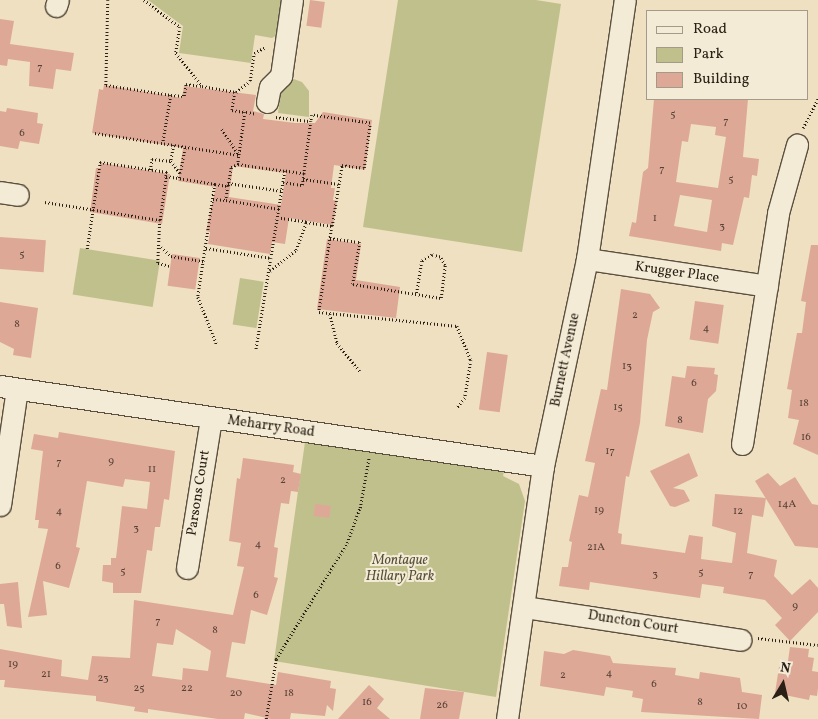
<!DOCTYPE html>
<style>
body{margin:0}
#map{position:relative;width:818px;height:719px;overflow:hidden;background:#eee0c0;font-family:Vollkorn,serif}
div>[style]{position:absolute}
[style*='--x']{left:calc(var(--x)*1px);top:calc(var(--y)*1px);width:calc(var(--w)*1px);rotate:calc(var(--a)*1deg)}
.green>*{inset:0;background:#c0c08d;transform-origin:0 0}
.building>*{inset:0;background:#dea897;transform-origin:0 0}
.path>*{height:2.5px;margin-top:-1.25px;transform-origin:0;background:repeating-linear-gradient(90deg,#2a2015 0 1px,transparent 0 3.5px)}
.roads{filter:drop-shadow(1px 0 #5b5040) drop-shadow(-1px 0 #5b5040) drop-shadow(0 1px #5b5040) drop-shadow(0 -1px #5b5040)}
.minor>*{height:21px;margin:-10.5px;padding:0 10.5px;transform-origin:10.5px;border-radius:10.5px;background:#f4ebd6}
span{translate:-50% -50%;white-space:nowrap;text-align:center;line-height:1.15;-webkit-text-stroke:4px #f4ebd6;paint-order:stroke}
.number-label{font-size:11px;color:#574236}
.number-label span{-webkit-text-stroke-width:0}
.street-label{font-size:14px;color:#2a2015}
.park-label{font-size:14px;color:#575039;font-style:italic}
.legend{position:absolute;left:646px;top:10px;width:162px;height:90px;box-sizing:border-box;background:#f4ebd6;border:1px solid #a39a89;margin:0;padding:6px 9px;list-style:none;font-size:15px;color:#2a2015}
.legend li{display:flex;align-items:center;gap:10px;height:25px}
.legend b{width:25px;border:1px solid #a39a89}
.north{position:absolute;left:758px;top:659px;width:50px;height:50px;-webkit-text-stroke:4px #f4ebd6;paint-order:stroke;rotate:9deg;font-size:14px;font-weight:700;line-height:20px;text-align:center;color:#2a2015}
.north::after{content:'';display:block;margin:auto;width:18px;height:22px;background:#2a2015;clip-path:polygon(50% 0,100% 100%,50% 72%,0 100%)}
</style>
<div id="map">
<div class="green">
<div style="clip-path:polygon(148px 0,285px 0,280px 33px,272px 38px,255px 35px,251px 63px,179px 53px,183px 26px)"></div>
<div style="clip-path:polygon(398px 0,536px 0,561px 4px,522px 252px,363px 227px)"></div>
<div style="clip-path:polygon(288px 77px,302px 82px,309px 91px,309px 117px,278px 113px,282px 84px)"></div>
<div style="left:80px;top:248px;width:81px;height:47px;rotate:9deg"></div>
<div style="left:240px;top:278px;width:24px;height:47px;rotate:9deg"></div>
<div style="clip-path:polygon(305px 442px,504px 472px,503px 476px,519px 484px,525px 501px,496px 697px,274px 661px)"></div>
</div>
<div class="building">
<div style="left:310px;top:0;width:15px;height:26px;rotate:8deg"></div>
<div style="clip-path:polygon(0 19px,14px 21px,10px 44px,74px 53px,71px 71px,56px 69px,53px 89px,29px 86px,30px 62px,8px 59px,7px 66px,0 65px)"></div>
<div style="clip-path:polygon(evenodd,104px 85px,182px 98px,184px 86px,256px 95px,253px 111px,264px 114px,263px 119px,295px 123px,315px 123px,323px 112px,372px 120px,365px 170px,334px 165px,331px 188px,335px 188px,333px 200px,337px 201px,333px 225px,289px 218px,285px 244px,272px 242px,270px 254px,208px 244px,210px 232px,206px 231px,216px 187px,178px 181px,183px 148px,92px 133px,99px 89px,103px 90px,104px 85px,233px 166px,286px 173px,281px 205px,229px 197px,233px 166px)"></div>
<div style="clip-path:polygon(evenodd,654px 99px,748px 99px,743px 157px,759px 159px,757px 176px,752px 175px,749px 198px,744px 197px,733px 245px,722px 243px,721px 251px,629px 236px,632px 222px,636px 223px,643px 172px,648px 168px,654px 99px,691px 124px,716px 127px,715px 135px,726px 137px,718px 188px,676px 182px,682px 141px,688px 142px,691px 124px,654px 99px,680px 195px,712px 200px,707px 232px,674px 226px,680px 195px)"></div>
<div style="clip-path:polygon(7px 108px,38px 113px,37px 123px,43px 124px,39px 144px,20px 141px,18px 149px,0 146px,0 111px,6px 112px)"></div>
<div style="clip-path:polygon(101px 163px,170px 174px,162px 224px,90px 212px,96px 168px,100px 168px)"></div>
<div style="left:0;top:237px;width:46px;height:32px;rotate:4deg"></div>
<div style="clip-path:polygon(327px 239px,361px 244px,356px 280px,400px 287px,396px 318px,317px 309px)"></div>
<div style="clip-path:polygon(811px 245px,818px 245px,818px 455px,793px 444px,799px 420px,788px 418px,792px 390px,787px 389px,797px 333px,802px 333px,806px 302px,801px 301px)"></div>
<div style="left:172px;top:254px;width:28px;height:32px;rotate:8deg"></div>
<div style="clip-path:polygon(621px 289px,650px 294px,660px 308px,653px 312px,647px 340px,640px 423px,629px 477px,626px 476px,618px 533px,622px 534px,621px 544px,685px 553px,689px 535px,703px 537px,701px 559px,732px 563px,736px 533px,712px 526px,715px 494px,766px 498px,763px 517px,752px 515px,747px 553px,777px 560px,774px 576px,792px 595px,810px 579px,818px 588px,818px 612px,790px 641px,775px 625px,782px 618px,765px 600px,723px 593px,724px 587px,702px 584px,700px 598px,590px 582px,589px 590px,559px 586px,562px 567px,568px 567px,572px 542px,569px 541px,579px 495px,588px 497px,595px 463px,585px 461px,601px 389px,607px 390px)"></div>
<div style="left:695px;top:301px;width:29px;height:39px;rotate:8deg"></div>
<div style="clip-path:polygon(0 302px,38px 308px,31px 358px,13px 355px,14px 349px,0 342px)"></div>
<div style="left:487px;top:352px;width:21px;height:58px;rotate:8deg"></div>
<div style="clip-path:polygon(687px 366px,715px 368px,714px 374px,718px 375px,716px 391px,708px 399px,703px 433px,665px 426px,672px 376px,685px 378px)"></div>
<div style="clip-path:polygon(59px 432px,175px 451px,169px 500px,164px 499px,160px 527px,155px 527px,152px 551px,147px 550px,141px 593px,113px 593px,113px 583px,102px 581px,103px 565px,111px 565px,111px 558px,116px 558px,122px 506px,147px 509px,150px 482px,125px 479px,123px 487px,87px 481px,76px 547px,80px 548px,69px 588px,43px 581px,47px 615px,28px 617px,48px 529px,38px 528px,39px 520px,35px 520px,43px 451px,31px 449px,34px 434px,58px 438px)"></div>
<div style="clip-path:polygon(689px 453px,698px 476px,673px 488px,684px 490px,690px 501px,675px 507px,670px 506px,650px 471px)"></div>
<div style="clip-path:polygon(evenodd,243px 458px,294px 465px,293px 472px,301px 474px,298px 492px,291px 491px,289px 504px,281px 503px,274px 547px,278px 548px,274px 577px,278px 578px,267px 615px,251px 610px,245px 644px,232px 642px,226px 677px,276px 685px,278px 672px,331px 681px,330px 688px,336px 689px,333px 711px,327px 705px,325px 716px,291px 713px,290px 719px,271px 719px,245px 713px,244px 719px,218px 719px,148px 709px,148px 713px,134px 711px,135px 707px,96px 701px,96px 696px,4px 687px,5px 680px,0 680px,0 649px,62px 660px,61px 676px,88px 680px,92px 656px,130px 658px,134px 600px,233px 615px,244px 567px,237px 566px,241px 543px,229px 541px,237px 478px,240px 479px,243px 458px,176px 629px,211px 651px,208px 671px,183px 668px,182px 680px,152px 676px,157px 643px,173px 645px,176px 629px)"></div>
<div style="clip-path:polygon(768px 473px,780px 486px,795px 477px,812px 504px,818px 505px,818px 548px,795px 546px,789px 536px,755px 481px)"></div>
<div style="left:315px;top:504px;width:16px;height:12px;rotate:7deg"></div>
<div style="clip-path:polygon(18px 582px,22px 628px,7px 626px,4px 604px,0 604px,0 584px)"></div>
<div style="clip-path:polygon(790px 647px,809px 649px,808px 657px,814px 658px,812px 671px,818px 672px,818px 688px,817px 696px,810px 695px,809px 700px,775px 693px,779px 667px,787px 668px)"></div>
<div style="clip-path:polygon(573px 650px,610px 656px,613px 663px,676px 668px,675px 675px,699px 679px,700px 672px,740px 678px,742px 692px,762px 695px,759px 719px,641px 712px,643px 699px,632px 697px,633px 691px,606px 687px,604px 696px,540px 686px,544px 651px,564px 654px)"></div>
<div style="clip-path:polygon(369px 685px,384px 699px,377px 708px,390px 719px,338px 719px)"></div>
<div style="clip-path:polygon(425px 688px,464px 692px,459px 719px,420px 719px)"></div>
</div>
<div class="path">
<div style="--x:108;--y:0;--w:85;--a:91.3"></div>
<div style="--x:106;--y:85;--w:66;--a:8.7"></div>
<div style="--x:171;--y:95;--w:49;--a:99.5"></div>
<div style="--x:144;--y:0;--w:45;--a:36.9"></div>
<div style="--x:180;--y:27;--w:26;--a:99"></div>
<div style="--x:176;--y:53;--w:42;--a:51.8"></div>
<div style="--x:202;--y:86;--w:34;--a:10"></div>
<div style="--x:235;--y:92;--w:18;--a:99"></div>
<div style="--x:232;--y:110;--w:13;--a:9"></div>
<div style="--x:236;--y:92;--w:18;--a:-38"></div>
<div style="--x:250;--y:81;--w:28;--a:-82"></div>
<div style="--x:254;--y:53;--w:13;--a:-27"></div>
<div style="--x:171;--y:95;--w:13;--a:4"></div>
<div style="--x:184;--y:96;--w:12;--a:-81"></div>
<div style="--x:186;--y:84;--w:15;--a:8"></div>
<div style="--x:254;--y:114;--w:9;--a:-167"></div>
<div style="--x:245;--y:112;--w:52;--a:97.7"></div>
<div style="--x:238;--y:164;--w:48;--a:8.5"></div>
<div style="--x:285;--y:171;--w:88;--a:99.1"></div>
<div style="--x:276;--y:117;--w:35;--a:7"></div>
<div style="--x:311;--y:121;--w:53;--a:97.5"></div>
<div style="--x:304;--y:174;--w:19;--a:-171"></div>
<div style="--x:803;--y:128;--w:33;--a:-63"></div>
<div style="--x:222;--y:129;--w:31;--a:57"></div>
<div style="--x:95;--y:133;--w:146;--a:8.7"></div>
<div style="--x:174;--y:145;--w:16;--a:101"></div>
<div style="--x:171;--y:161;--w:15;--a:53"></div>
<div style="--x:180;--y:173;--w:5;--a:101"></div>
<div style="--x:150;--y:170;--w:11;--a:-80"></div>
<div style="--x:152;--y:159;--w:19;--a:6"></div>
<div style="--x:180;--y:173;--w:26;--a:-79"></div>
<div style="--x:303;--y:179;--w:36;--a:8"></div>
<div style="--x:283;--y:182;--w:19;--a:9"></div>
<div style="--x:302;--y:185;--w:11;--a:-80"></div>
<div style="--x:228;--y:183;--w:55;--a:8.4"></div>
<div style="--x:215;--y:184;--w:13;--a:9"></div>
<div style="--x:228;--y:186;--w:19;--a:-81"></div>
<div style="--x:231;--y:167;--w:8;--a:-23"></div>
<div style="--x:228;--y:186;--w:14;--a:98"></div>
<div style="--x:226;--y:200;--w:54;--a:9.6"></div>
<div style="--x:213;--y:199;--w:13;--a:4"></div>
<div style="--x:45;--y:202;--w:116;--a:8.9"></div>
<div style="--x:160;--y:220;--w:43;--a:92.7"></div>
<div style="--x:158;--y:263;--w:12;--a:14"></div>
<div style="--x:160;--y:220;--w:44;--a:-82.2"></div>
<div style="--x:166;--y:176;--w:50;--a:9.3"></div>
<div style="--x:215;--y:184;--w:114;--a:98.6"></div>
<div style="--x:198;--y:297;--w:52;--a:68.4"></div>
<div style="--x:306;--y:222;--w:26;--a:9"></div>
<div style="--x:332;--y:226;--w:62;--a:-80.7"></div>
<div style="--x:342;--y:165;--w:22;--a:8"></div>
<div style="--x:364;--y:168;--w:45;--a:-82.4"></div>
<div style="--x:370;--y:123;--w:59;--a:-172.1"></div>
<div style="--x:312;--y:115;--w:6;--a:99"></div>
<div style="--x:332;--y:226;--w:87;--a:98.6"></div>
<div style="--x:319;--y:312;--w:139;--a:5.8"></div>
<div style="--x:457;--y:326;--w:37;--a:68"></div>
<div style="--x:471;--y:360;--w:38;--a:99"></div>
<div style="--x:465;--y:398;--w:13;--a:129"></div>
<div style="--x:330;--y:238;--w:30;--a:8"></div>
<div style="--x:360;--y:242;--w:43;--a:99.5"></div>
<div style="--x:353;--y:284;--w:89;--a:9"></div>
<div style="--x:441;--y:298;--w:33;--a:-83"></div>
<div style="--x:445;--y:265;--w:9;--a:-122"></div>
<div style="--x:440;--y:257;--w:8;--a:-166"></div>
<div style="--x:432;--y:255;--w:12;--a:149"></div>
<div style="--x:422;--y:261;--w:33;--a:99"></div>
<div style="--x:161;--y:247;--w:13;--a:42"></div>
<div style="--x:171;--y:256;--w:33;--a:9"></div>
<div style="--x:206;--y:248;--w:66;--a:8.7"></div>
<div style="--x:271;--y:258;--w:94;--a:99.2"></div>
<div style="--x:87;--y:249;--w:88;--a:-81.5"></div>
<div style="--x:100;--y:162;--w:68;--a:8.5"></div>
<div style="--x:167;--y:172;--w:4;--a:104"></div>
<div style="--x:270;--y:271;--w:33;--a:-39"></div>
<div style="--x:296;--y:250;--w:30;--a:-70"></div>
<div style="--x:306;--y:222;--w:28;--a:-172"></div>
<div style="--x:330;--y:314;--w:30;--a:76"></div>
<div style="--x:337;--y:343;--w:38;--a:51"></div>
<div style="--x:758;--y:638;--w:60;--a:6.7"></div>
<div style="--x:266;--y:719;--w:61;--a:-80.5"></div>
<div style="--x:276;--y:659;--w:136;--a:-58.5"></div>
<div style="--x:347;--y:543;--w:37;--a:-70"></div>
<div style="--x:360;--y:508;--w:52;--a:-80"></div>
</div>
<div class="roads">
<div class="minor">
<div style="--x:56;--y:6;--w:6;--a:-72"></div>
<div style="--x:267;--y:102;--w:15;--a:-79"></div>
<div style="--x:270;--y:87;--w:16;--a:-45"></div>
<div style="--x:281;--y:76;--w:77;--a:-81.8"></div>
<div style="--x:0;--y:192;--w:18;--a:9"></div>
<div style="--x:587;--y:259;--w:182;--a:8.5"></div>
<div style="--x:0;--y:386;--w:549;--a:8.38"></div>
<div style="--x:742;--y:444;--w:234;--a:-81.1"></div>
<div style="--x:778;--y:213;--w:71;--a:-74.4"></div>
<div style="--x:0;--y:505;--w:117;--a:-81.7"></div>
<div style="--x:187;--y:568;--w:152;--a:-80.9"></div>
<div style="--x:524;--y:607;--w:219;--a:8.6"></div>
<div style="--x:507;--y:719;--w:256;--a:-81.9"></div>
<div style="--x:543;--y:466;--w:212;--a:-78"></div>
<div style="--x:587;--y:259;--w:262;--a:-81.7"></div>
</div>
</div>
<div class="number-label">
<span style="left:40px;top:68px">7</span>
<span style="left:673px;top:115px">5</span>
<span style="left:726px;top:122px">7</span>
<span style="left:22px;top:134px">6</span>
<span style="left:662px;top:170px">7</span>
<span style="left:731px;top:180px">5</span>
<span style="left:655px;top:219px">1</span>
<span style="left:722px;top:227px">3</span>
<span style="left:22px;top:255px">5</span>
<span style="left:635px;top:316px">2</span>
<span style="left:17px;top:325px">8</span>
<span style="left:706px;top:329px">4</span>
<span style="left:627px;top:367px">13</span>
<span style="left:694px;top:384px">6</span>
<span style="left:804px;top:404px">18</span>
<span style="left:618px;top:408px">15</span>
<span style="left:680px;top:421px">8</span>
<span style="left:806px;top:438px">16</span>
<span style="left:610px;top:452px">17</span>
<span style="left:111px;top:462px">9</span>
<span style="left:59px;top:463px">7</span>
<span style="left:152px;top:470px">11</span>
<span style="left:283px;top:481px">2</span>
<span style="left:787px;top:505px">14A</span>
<span style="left:599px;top:511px">19</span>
<span style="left:59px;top:512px">4</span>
<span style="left:738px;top:512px">12</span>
<span style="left:136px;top:529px">3</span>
<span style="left:258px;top:545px">4</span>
<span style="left:596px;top:548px">21A</span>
<span style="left:58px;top:567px">6</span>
<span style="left:123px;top:572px">5</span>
<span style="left:701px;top:573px">5</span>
<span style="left:655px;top:575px">3</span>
<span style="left:751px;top:575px">7</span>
<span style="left:256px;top:596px">6</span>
<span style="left:795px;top:607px">9</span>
<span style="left:158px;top:622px">7</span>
<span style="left:215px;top:631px">8</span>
<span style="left:13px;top:665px">19</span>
<span style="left:609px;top:674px">4</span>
<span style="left:46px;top:675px">21</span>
<span style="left:563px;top:676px">2</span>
<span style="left:103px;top:679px">23</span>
<span style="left:654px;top:685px">6</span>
<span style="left:139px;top:689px">25</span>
<span style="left:187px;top:689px">22</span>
<span style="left:236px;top:694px">20</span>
<span style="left:289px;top:694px">18</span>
<span style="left:367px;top:703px">16</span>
<span style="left:700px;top:703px">8</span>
<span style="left:442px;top:706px">26</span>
<span style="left:742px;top:707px">10</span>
</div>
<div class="street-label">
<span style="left:677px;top:273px;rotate:8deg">Krugger Place</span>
<span style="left:566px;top:360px;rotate:-78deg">Burnett Avenue</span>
<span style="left:271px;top:427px;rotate:8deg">Meharry Road</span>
<span style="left:199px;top:493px;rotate:-81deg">Parsons Court</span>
<span style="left:633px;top:623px;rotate:9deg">Duncton Court</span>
</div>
<div class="park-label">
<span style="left:400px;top:569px">Montague<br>Hillary Park</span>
</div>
<ul class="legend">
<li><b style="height:6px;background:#f4ebd6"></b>Road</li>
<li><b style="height:14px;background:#c0c08d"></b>Park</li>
<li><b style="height:14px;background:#dea897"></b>Building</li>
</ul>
<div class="north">N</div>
</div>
